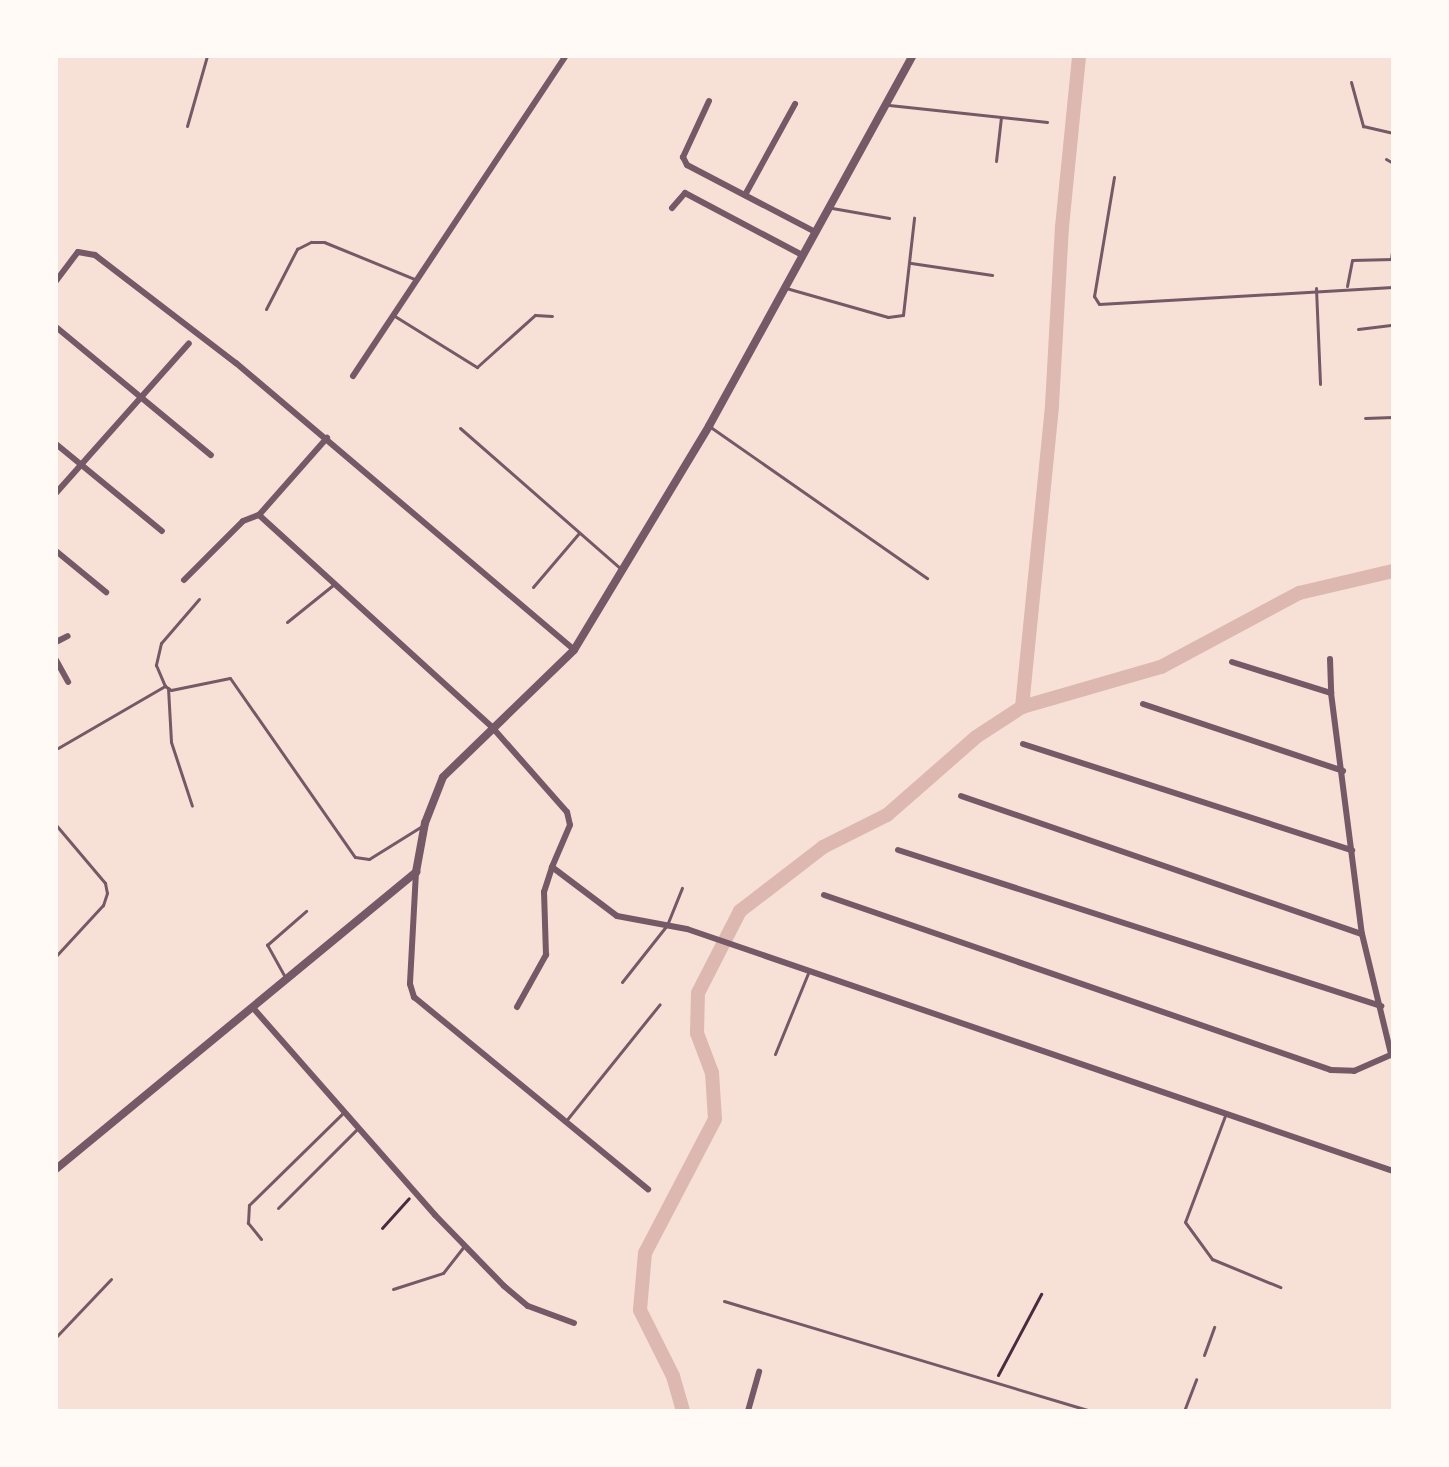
<!DOCTYPE html>
<style>
body{margin:0}
#map{position:relative;width:1449px;height:1467px;overflow:hidden;background:#f7e1d7;font-family:Cabin,sans-serif}
div>[style]{position:absolute}
[style*='--x']{left:calc(var(--x)*1px);top:calc(var(--y)*1px);width:calc(var(--w)*1px);rotate:calc(var(--a)*1deg)}
.canal>*{height:14px;margin:-7px;padding:0 7px;transform-origin:7px;border-radius:7px;background:#dcb8b0}
.path>*{height:3px;margin:-1.5px;padding:0 1.5px;transform-origin:1.5px;border-radius:1.5px;background:#4a2c40}
.service>*{height:3px;margin:-1.5px;padding:0 1.5px;transform-origin:1.5px;border-radius:1.5px;background:#755966}
.minor>*{height:6px;margin:-3px;padding:0 3px;transform-origin:3px;border-radius:3px;background:#755966}
.tertiary>*{height:8px;margin:-4px;padding:0 4px;transform-origin:4px;border-radius:4px;background:#755966}
span{translate:-50% -50%;white-space:nowrap;text-align:center;line-height:1.15;-webkit-text-stroke:6px #fffaf5;paint-order:stroke}
.frame{position:absolute;inset:0;border:58px solid #fffaf5;pointer-events:none}
</style>
<div id="map">
<div class="canal">
<div style="--x:1022;--y:707;--w:303;--a:-84.3"></div>
<div style="--x:1052;--y:405;--w:178;--a:-86.8"></div>
<div style="--x:1062;--y:227;--w:172;--a:-84.3"></div>
<div style="--x:683;--y:1411;--w:36;--a:-106"></div>
<div style="--x:673;--y:1376;--w:74;--a:-116.6"></div>
<div style="--x:640;--y:1310;--w:57;--a:-85"></div>
<div style="--x:645;--y:1253;--w:151;--a:-62.4"></div>
<div style="--x:715;--y:1119;--w:46;--a:-93.7"></div>
<div style="--x:712;--y:1073;--w:43;--a:-110.6"></div>
<div style="--x:697;--y:1033;--w:40;--a:-88.6"></div>
<div style="--x:698;--y:993;--w:92;--a:-62.9"></div>
<div style="--x:740;--y:911;--w:105;--a:-37.6"></div>
<div style="--x:823;--y:847;--w:72;--a:-26.6"></div>
<div style="--x:887;--y:815;--w:118;--a:-41.2"></div>
<div style="--x:976;--y:737;--w:55;--a:-33.1"></div>
<div style="--x:1022;--y:707;--w:145;--a:-16.1"></div>
<div style="--x:1161;--y:667;--w:157;--a:-28.2"></div>
<div style="--x:1299;--y:593;--w:97;--a:-13.2"></div>
</div>
<div class="path">
<div style="--x:382;--y:1228;--w:40;--a:-48"></div>
<div style="--x:998;--y:1375;--w:92;--a:-62"></div>
</div>
<div class="service">
<div style="--x:1351;--y:82;--w:46;--a:74.7"></div>
<div style="--x:1363;--y:126;--w:31;--a:13"></div>
<div style="--x:889;--y:105;--w:159;--a:6.1"></div>
<div style="--x:187;--y:126;--w:73;--a:-74.1"></div>
<div style="--x:1386;--y:159;--w:8;--a:30"></div>
<div style="--x:996;--y:161;--w:44;--a:-83.5"></div>
<div style="--x:1114;--y:177;--w:121;--a:99.5"></div>
<div style="--x:1094;--y:296;--w:9;--a:58"></div>
<div style="--x:1099;--y:304;--w:294;--a:-3.3"></div>
<div style="--x:832;--y:208;--w:58;--a:10"></div>
<div style="--x:1391;--y:259;--w:14;--a:-82"></div>
<div style="--x:911;--y:263;--w:82;--a:8.4"></div>
<div style="--x:1347;--y:286;--w:26;--a:-79"></div>
<div style="--x:1352;--y:260;--w:41;--a:-1.4"></div>
<div style="--x:786;--y:288;--w:106;--a:15.9"></div>
<div style="--x:888;--y:317;--w:15;--a:-8"></div>
<div style="--x:903;--y:315;--w:98;--a:-83.5"></div>
<div style="--x:1316;--y:288;--w:96;--a:87.6"></div>
<div style="--x:266;--y:309;--w:68;--a:-62.7"></div>
<div style="--x:297;--y:249;--w:16;--a:-27"></div>
<div style="--x:311;--y:242;--w:13;--a:0"></div>
<div style="--x:324;--y:242;--w:100;--a:22.2"></div>
<div style="--x:393;--y:315;--w:99;--a:31.8"></div>
<div style="--x:477;--y:367;--w:78;--a:-41.9"></div>
<div style="--x:535;--y:315;--w:17;--a:3"></div>
<div style="--x:1358;--y:329;--w:35;--a:-7"></div>
<div style="--x:1365;--y:418;--w:28;--a:-2"></div>
<div style="--x:709;--y:426;--w:266;--a:34.9"></div>
<div style="--x:460;--y:428;--w:215;--a:41.2"></div>
<div style="--x:533;--y:587;--w:71;--a:-49.6"></div>
<div style="--x:199;--y:599;--w:58;--a:130.8"></div>
<div style="--x:161;--y:643;--w:23;--a:103"></div>
<div style="--x:156;--y:665;--w:23;--a:67"></div>
<div style="--x:165;--y:686;--w:7;--a:34"></div>
<div style="--x:171;--y:690;--w:60;--a:-11.5"></div>
<div style="--x:230;--y:678;--w:218;--a:55.1"></div>
<div style="--x:355;--y:857;--w:14;--a:8"></div>
<div style="--x:369;--y:859;--w:62;--a:-31.9"></div>
<div style="--x:287;--y:622;--w:59;--a:-38.8"></div>
<div style="--x:168;--y:688;--w:54;--a:86.8"></div>
<div style="--x:171;--y:742;--w:67;--a:71.8"></div>
<div style="--x:58;--y:748;--w:124;--a:-30.1"></div>
<div style="--x:56;--y:825;--w:76;--a:49.8"></div>
<div style="--x:105;--y:883;--w:10;--a:79"></div>
<div style="--x:107;--y:893;--w:13;--a:108"></div>
<div style="--x:103;--y:905;--w:69;--a:132.7"></div>
<div style="--x:285;--y:977;--w:37;--a:-119"></div>
<div style="--x:267;--y:945;--w:52;--a:-41.1"></div>
<div style="--x:622;--y:982;--w:73;--a:-51.7"></div>
<div style="--x:667;--y:925;--w:40;--a:-68"></div>
<div style="--x:775;--y:1054;--w:87;--a:-67.8"></div>
<div style="--x:1226;--y:1113;--w:116;--a:110.6"></div>
<div style="--x:1185;--y:1222;--w:46;--a:53.9"></div>
<div style="--x:1212;--y:1259;--w:74;--a:22.4"></div>
<div style="--x:565;--y:1122;--w:151;--a:-51.2"></div>
<div style="--x:278;--y:1208;--w:113;--a:-45"></div>
<div style="--x:261;--y:1239;--w:21;--a:-129"></div>
<div style="--x:248;--y:1223;--w:18;--a:-87"></div>
<div style="--x:249;--y:1205;--w:133;--a:-44.4"></div>
<div style="--x:393;--y:1289;--w:52;--a:-17.7"></div>
<div style="--x:443;--y:1273;--w:34;--a:-52"></div>
<div style="--x:724;--y:1301;--w:383;--a:16.7"></div>
<div style="--x:56;--y:1337;--w:80;--a:-46.5"></div>
<div style="--x:1204;--y:1355;--w:30;--a:-70"></div>
<div style="--x:1184;--y:1411;--w:34;--a:-69"></div>
</div>
<div class="minor">
<div style="--x:709;--y:101;--w:62;--a:114.9"></div>
<div style="--x:683;--y:157;--w:9;--a:63"></div>
<div style="--x:687;--y:165;--w:144;--a:27.6"></div>
<div style="--x:745;--y:195;--w:104;--a:-61.2"></div>
<div style="--x:672;--y:208;--w:20;--a:-49"></div>
<div style="--x:685;--y:193;--w:132;--a:27.9"></div>
<div style="--x:56;--y:281;--w:36;--a:-53"></div>
<div style="--x:78;--y:252;--w:17;--a:10"></div>
<div style="--x:95;--y:255;--w:178;--a:37.5"></div>
<div style="--x:236;--y:363;--w:443;--a:40.3"></div>
<div style="--x:56;--y:327;--w:201;--a:39.6"></div>
<div style="--x:353;--y:376;--w:384;--a:-56.4"></div>
<div style="--x:56;--y:444;--w:137;--a:39.4"></div>
<div style="--x:56;--y:493;--w:200;--a:-48.4"></div>
<div style="--x:259;--y:515;--w:103;--a:-48.6"></div>
<div style="--x:56;--y:551;--w:65;--a:39.4"></div>
<div style="--x:184;--y:580;--w:83;--a:-45"></div>
<div style="--x:243;--y:521;--w:17;--a:-21"></div>
<div style="--x:259;--y:515;--w:315;--a:42.3"></div>
<div style="--x:492;--y:727;--w:113;--a:48.6"></div>
<div style="--x:567;--y:812;--w:13;--a:77"></div>
<div style="--x:570;--y:825;--w:46;--a:113.2"></div>
<div style="--x:552;--y:867;--w:81;--a:37"></div>
<div style="--x:617;--y:916;--w:71;--a:10.5"></div>
<div style="--x:687;--y:929;--w:746;--a:18.92"></div>
<div style="--x:56;--y:642;--w:13;--a:-27"></div>
<div style="--x:1330;--y:659;--w:34;--a:88"></div>
<div style="--x:56;--y:660;--w:25;--a:61"></div>
<div style="--x:1232;--y:662;--w:104;--a:17.4"></div>
<div style="--x:1331;--y:693;--w:243;--a:82.7"></div>
<div style="--x:1362;--y:934;--w:123;--a:76.4"></div>
<div style="--x:1143;--y:704;--w:211;--a:18.5"></div>
<div style="--x:1023;--y:744;--w:346;--a:17.9"></div>
<div style="--x:961;--y:796;--w:424;--a:19"></div>
<div style="--x:898;--y:850;--w:508;--a:17.9"></div>
<div style="--x:416;--y:872;--w:112;--a:93.1"></div>
<div style="--x:410;--y:984;--w:14;--a:73"></div>
<div style="--x:414;--y:997;--w:303;--a:39.4"></div>
<div style="--x:824;--y:895;--w:536;--a:19.04"></div>
<div style="--x:1331;--y:1070;--w:23;--a:2"></div>
<div style="--x:1354;--y:1071;--w:43;--a:-23.6"></div>
<div style="--x:517;--y:1007;--w:60;--a:-60.9"></div>
<div style="--x:546;--y:955;--w:63;--a:-91.8"></div>
<div style="--x:544;--y:892;--w:26;--a:-72"></div>
<div style="--x:254;--y:1009;--w:274;--a:48.7"></div>
<div style="--x:435;--y:1215;--w:99;--a:45.8"></div>
<div style="--x:504;--y:1286;--w:31;--a:40"></div>
<div style="--x:528;--y:1306;--w:49;--a:20.3"></div>
<div style="--x:748;--y:1411;--w:41;--a:-74.2"></div>
</div>
<div class="tertiary">
<div style="--x:56;--y:1169;--w:467;--a:-39.5"></div>
<div style="--x:416;--y:872;--w:50;--a:-79.6"></div>
<div style="--x:425;--y:823;--w:49;--a:-68.6"></div>
<div style="--x:443;--y:777;--w:182;--a:-44.1"></div>
<div style="--x:574;--y:650;--w:262;--a:-58.9"></div>
<div style="--x:709;--y:426;--w:422;--a:-61.2"></div>
</div>
<div class="frame"></div>
</div>
